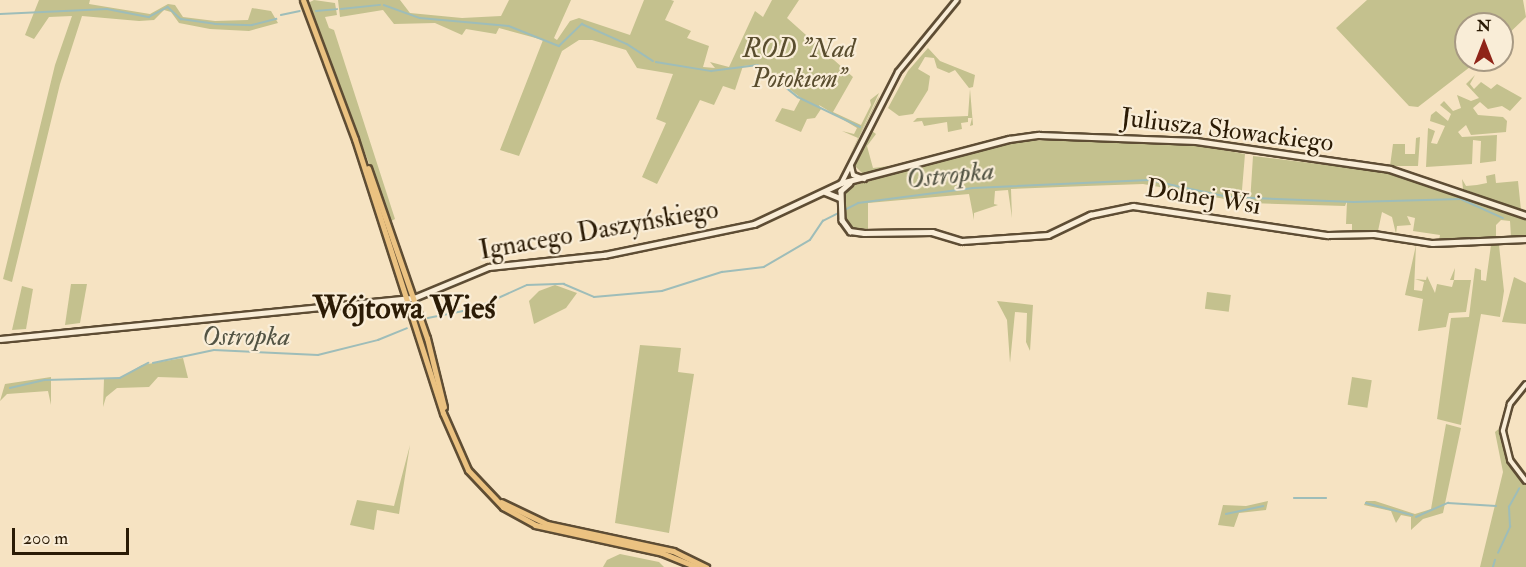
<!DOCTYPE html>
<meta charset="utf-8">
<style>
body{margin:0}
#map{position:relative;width:1526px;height:567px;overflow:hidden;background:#f6e3c2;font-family:"IM FELL Double Pica",serif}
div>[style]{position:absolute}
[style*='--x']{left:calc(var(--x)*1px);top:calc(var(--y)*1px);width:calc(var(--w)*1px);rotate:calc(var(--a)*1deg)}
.green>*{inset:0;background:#c4c18e;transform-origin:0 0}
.stream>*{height:1.5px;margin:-0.75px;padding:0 0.75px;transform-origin:0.75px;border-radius:0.75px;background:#9ebdb9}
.roads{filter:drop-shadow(2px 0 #5e4d34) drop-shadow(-2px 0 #5e4d34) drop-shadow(0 2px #5e4d34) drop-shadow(0 -2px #5e4d34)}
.tertiary>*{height:4px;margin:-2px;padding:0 2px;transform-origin:2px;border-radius:2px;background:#f9edd7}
.secondary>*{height:4.5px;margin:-2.25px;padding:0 2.25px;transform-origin:2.25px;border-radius:2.25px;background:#f9edd7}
.primary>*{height:5px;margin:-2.5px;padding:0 2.5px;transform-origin:2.5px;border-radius:2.5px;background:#ebc281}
span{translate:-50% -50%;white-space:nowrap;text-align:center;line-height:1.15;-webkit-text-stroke:4.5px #f9edd7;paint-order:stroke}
.park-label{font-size:26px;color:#594d2e;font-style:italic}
.street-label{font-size:26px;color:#2b1b05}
.water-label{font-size:27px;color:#535444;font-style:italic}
.district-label{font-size:32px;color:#2b1b05;font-weight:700}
.north{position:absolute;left:1454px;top:12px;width:60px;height:60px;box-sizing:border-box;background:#f9edd7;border:2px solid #a79983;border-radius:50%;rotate:0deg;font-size:16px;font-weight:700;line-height:24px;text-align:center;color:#2b1b05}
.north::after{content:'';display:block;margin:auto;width:21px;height:27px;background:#8f2418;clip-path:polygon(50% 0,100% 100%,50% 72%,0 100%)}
.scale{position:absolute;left:12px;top:528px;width:117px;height:27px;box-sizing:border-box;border:3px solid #2b1b05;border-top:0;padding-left:8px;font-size:18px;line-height:21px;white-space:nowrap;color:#2b1b05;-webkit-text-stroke:4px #f9edd7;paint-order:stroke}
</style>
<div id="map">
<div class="green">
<div style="clip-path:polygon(39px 0,90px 0,89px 4px,150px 14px,168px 4px,175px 5px,183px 17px,215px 21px,248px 20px,252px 8px,271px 11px,278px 23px,249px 31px,210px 29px,179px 23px,171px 12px,164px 10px,154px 20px,139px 21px,82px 16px,60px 84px,12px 282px,3px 279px,55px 65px,72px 16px,49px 17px,34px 39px,25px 35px)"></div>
<div style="clip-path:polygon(314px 0,335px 3px,337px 15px,325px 17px,329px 28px,334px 30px,395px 219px,391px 221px,308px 3px)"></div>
<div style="clip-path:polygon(338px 0,400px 0,410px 13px,462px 18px,501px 16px,509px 0,571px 0,554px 38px,557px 40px,570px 21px,579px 18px,630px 35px,644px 0,671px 0,674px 1px,665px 20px,691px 31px,687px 38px,709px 46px,703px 67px,715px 68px,710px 62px,729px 67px,755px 11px,763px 17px,772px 0,799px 0,787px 18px,853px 77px,833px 112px,861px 125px,871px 105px,870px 100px,879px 93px,859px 136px,879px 96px,878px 100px,850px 155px,858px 138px,842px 131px,854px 134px,857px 128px,819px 105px,821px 109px,815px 118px,807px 119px,801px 132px,775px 121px,782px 108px,794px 111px,801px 98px,758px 65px,743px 66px,735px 90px,723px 86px,714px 105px,700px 100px,657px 184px,642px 177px,666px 123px,656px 119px,673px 74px,637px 68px,626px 50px,592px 40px,579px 40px,562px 51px,519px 156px,500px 150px,543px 40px,499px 28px,496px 34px,466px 29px,462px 35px,435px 23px,394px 24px,383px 10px,340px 17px)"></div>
<div style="clip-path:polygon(1367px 0,1523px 0,1526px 17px,1502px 40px,1502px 24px,1466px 24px,1466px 60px,1479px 60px,1418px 107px,1409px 106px,1336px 28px)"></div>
<div style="clip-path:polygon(928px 48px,940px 61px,975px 75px,973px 87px,969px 88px,955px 70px,949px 73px,937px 68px,934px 58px,925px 57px,918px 69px,930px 76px,928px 90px,913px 114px,899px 116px,888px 108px,908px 71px)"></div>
<div style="clip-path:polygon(1475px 75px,1470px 84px,1474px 89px,1481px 82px,1491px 89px,1497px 84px,1522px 98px,1510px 111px,1502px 106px,1488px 109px,1480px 102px,1473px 108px,1478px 115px,1503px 117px,1507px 121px,1506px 132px,1471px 135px,1466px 125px,1458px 132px,1462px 137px,1497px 135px,1496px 161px,1480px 163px,1481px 141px,1473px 140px,1472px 164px,1426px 167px,1428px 128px,1435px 131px,1431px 143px,1437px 144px,1445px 126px,1430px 121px,1431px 115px,1436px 111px,1448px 121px,1451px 114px,1440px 105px,1444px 101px,1453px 111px,1461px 108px,1457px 95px,1471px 101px,1479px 98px,1466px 84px)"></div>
<div style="clip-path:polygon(970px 89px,973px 125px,970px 126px,972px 118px,968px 118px,968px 122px,961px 123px,962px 129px,948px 132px,947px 122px,924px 126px,922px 121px,913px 122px,917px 118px,968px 116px)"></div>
<div style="clip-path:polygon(872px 131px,876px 134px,867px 146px,873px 168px,890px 166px,863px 174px,855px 166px)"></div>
<div style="clip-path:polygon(1420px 137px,1418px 166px,1390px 166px,1393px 144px,1405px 144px,1405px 154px,1415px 154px,1416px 138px)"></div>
<div style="clip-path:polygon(1088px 139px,1195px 145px,1245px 154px,1241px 202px,1143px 184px,1086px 186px,1011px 189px,1012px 218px,1008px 190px,995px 191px,994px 204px,998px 205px,974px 213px,974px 220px,969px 194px,868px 203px,868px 229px,852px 228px,845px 216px,843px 192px,848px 187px,1013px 141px)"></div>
<div style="clip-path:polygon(1253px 156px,1399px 174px,1526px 217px,1526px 235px,1511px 237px,1510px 221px,1501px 220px,1496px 225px,1496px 238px,1439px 240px,1440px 235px,1413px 231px,1415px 218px,1407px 216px,1411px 225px,1397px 226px,1396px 234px,1392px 217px,1382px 212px,1378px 231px,1352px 230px,1352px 224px,1346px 224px,1347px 201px,1345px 206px,1250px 203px)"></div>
<div style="clip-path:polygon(1495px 174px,1496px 183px,1518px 181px,1521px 210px,1463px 189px,1462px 179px,1466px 186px,1477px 185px,1487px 183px,1486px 176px)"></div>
<div style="clip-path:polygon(1416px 245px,1414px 290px,1422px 291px,1424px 282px,1415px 279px,1426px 280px,1427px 276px,1435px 293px,1437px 284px,1452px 287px,1454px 280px,1450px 280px,1455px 268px,1454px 280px,1471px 280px,1466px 312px,1449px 313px,1446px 327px,1418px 331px,1423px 299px,1405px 295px)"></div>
<div style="clip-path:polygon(1491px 245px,1499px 245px,1504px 291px,1500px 317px,1481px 314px,1461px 425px,1437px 419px,1451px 318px,1469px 317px,1475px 268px,1481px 270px,1481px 280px,1486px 281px)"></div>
<div style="clip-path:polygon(1514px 277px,1526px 283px,1526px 324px,1502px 322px)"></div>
<div style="clip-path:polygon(71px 284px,87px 284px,80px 323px,65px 325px)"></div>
<div style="clip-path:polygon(555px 285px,577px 293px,566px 308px,534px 324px,529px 301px,539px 291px)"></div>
<div style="clip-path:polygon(22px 286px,33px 289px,26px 329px,12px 330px)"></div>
<div style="left:1207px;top:292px;width:24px;height:17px;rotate:7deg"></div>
<div style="clip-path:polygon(997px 301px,1033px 305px,1030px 351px,1026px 342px,1027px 313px,1015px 312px,1010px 363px,1007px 320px)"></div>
<div style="clip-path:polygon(640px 345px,681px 348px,678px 372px,694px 374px,669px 533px,615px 523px)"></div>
<div style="clip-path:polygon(183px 358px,188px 378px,158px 377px,149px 387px,117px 388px,106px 397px,103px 407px,104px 379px,120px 378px,142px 365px)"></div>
<div style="clip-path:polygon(51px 377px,51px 405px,48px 391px,7px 394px,0 401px,5px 384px)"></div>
<div style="left:1352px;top:377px;width:20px;height:28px;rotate:9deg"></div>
<div style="clip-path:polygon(1446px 424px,1461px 428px,1443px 513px,1423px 519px,1411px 530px,1411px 517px,1401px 515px,1396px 523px,1391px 511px,1364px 505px,1366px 501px,1375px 501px,1415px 514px,1431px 509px)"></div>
<div style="clip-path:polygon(1503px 425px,1507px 453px,1526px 481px,1526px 567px,1480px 567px,1503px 472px,1495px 432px)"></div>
<div style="clip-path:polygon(410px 445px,399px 514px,377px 510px,374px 530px,350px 525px,357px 500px,394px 506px)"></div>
<div style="clip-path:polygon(1268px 501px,1266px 510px,1239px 513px,1234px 527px,1218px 525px,1223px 505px,1246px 506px)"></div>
<div style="clip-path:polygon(620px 554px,659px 562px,664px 567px,603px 567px,607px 560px)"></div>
</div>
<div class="stream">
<div style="--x:384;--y:5;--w:38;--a:20"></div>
<div style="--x:420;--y:18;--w:89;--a:5.1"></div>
<div style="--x:509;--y:26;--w:54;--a:21.8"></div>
<div style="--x:559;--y:46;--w:32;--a:-44"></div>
<div style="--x:582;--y:24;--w:49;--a:24"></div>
<div style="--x:627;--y:44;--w:31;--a:33"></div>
<div style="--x:341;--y:9;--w:39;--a:-6"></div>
<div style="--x:316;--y:11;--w:21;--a:-5"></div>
<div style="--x:0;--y:14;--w:107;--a:-2.7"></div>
<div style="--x:107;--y:9;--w:43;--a:10.8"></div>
<div style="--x:149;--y:17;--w:21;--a:-28"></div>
<div style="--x:168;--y:7;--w:18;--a:43"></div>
<div style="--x:181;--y:19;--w:34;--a:8"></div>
<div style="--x:215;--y:24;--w:37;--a:2"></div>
<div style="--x:252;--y:25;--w:25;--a:-14"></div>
<div style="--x:281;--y:15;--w:19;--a:-12"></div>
<div style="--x:656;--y:62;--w:56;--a:9.3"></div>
<div style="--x:711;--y:71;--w:47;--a:-7.3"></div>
<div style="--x:758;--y:65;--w:51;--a:38.7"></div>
<div style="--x:798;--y:97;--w:69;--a:25.8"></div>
<div style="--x:428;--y:318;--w:47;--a:-11.1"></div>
<div style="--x:474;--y:309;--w:58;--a:-24.4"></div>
<div style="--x:527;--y:285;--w:37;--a:-2"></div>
<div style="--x:564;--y:284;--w:33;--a:23"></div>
<div style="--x:594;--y:297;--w:68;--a:-5"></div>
<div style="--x:662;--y:291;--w:63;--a:-17.6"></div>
<div style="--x:722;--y:272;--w:42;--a:-6.8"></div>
<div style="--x:764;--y:267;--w:53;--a:-30.4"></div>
<div style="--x:810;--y:240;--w:23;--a:-56"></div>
<div style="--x:823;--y:221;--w:39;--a:-27"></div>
<div style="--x:858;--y:203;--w:116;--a:-7.4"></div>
<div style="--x:973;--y:188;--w:176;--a:-2.6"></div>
<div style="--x:1149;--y:180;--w:82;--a:12"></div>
<div style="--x:1229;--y:197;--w:125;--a:2.3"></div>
<div style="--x:1354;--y:202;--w:107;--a:-1.6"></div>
<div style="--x:1461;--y:199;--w:46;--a:24.3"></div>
<div style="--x:153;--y:363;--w:62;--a:-12"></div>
<div style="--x:214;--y:350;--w:104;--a:2.8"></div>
<div style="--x:318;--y:355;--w:62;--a:-14"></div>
<div style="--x:378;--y:340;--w:31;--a:-22"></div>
<div style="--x:10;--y:388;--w:36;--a:-13"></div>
<div style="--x:45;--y:380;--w:75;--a:-1.5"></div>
<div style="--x:120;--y:378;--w:32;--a:-28"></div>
<div style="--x:1294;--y:498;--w:32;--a:0"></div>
<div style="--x:1366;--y:503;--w:48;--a:14.6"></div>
<div style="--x:1226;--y:514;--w:38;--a:-12"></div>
<div style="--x:1416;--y:517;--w:35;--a:-24"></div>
<div style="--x:1448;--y:503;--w:48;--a:3.6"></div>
<div style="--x:1498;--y:553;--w:29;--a:-65"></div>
<div style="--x:1510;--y:527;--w:20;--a:-93"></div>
<div style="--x:1509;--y:507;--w:21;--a:-61"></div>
<div style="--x:1493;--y:567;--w:7;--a:-74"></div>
</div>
<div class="roads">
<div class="tertiary">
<div style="--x:851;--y:166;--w:9;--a:77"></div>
<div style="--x:853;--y:175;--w:12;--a:20"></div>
<div style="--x:841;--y:184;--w:126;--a:-63"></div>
<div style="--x:898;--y:72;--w:93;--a:-50.7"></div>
<div style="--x:1526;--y:384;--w:26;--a:129"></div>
<div style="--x:1510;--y:404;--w:28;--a:105"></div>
<div style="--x:1503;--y:431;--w:30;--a:76"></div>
<div style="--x:1510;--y:460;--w:26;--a:53"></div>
</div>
<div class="secondary">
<div style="--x:850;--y:183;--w:12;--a:138"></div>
<div style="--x:841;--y:191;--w:29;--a:88"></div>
<div style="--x:842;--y:220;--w:14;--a:54"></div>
<div style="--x:850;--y:231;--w:14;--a:8"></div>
<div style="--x:864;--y:233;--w:68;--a:-0.8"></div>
<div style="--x:932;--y:232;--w:31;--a:17"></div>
<div style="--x:962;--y:241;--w:86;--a:-4"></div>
<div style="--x:1048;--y:235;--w:47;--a:-25.5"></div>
<div style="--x:1090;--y:215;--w:44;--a:-11.8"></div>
<div style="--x:1133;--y:206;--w:197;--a:8.5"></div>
<div style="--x:1328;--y:235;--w:46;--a:-1.2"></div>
<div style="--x:1374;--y:234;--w:59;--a:8.8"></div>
<div style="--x:1432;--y:243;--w:94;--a:-2.4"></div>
<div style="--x:825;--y:192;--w:16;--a:22"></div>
<div style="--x:0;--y:339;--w:416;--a:-5.7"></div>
<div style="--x:414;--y:298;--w:81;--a:-22.5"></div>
<div style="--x:489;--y:267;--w:116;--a:-6"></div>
<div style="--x:604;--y:255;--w:153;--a:-11.7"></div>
<div style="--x:754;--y:224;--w:96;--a:-25.2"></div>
<div style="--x:841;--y:183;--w:174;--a:-14.7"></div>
<div style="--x:1009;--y:139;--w:30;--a:-8"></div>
<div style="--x:1039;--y:135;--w:157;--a:2.2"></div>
<div style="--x:1196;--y:141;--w:196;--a:8.2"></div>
<div style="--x:1390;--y:169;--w:144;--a:18.7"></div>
</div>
<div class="primary">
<div style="--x:303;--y:0;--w:148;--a:69.5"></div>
<div style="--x:355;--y:139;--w:288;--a:72.2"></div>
<div style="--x:443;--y:413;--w:62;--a:66.3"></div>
<div style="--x:468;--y:470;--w:51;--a:46.6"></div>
<div style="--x:503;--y:507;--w:37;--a:29"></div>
<div style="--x:535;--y:525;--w:130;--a:12.4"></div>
<div style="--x:662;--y:553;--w:38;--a:22"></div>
<div style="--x:368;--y:168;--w:180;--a:70.9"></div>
<div style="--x:427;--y:338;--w:71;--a:76.2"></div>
<div style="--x:501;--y:502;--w:51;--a:25.6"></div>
<div style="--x:547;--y:524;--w:129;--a:12.1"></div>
<div style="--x:673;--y:551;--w:37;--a:26"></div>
</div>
</div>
<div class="park-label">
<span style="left:799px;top:65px">ROD "Nad<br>Potokiem"</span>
</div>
<div class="street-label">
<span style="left:1227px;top:131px;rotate:7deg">Juliusza Słowackiego</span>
<span style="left:1203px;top:198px;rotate:9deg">Dolnej Wsi</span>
<span style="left:599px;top:231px;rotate:-10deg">Ignacego Daszyńskiego</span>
</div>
<div class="water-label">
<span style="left:950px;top:175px;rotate:-6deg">Ostropka</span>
<span style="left:246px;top:337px">Ostropka</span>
</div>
<div class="district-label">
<span style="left:404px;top:308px">Wójtowa Wieś</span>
</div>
<div class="north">N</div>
<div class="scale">200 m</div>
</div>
